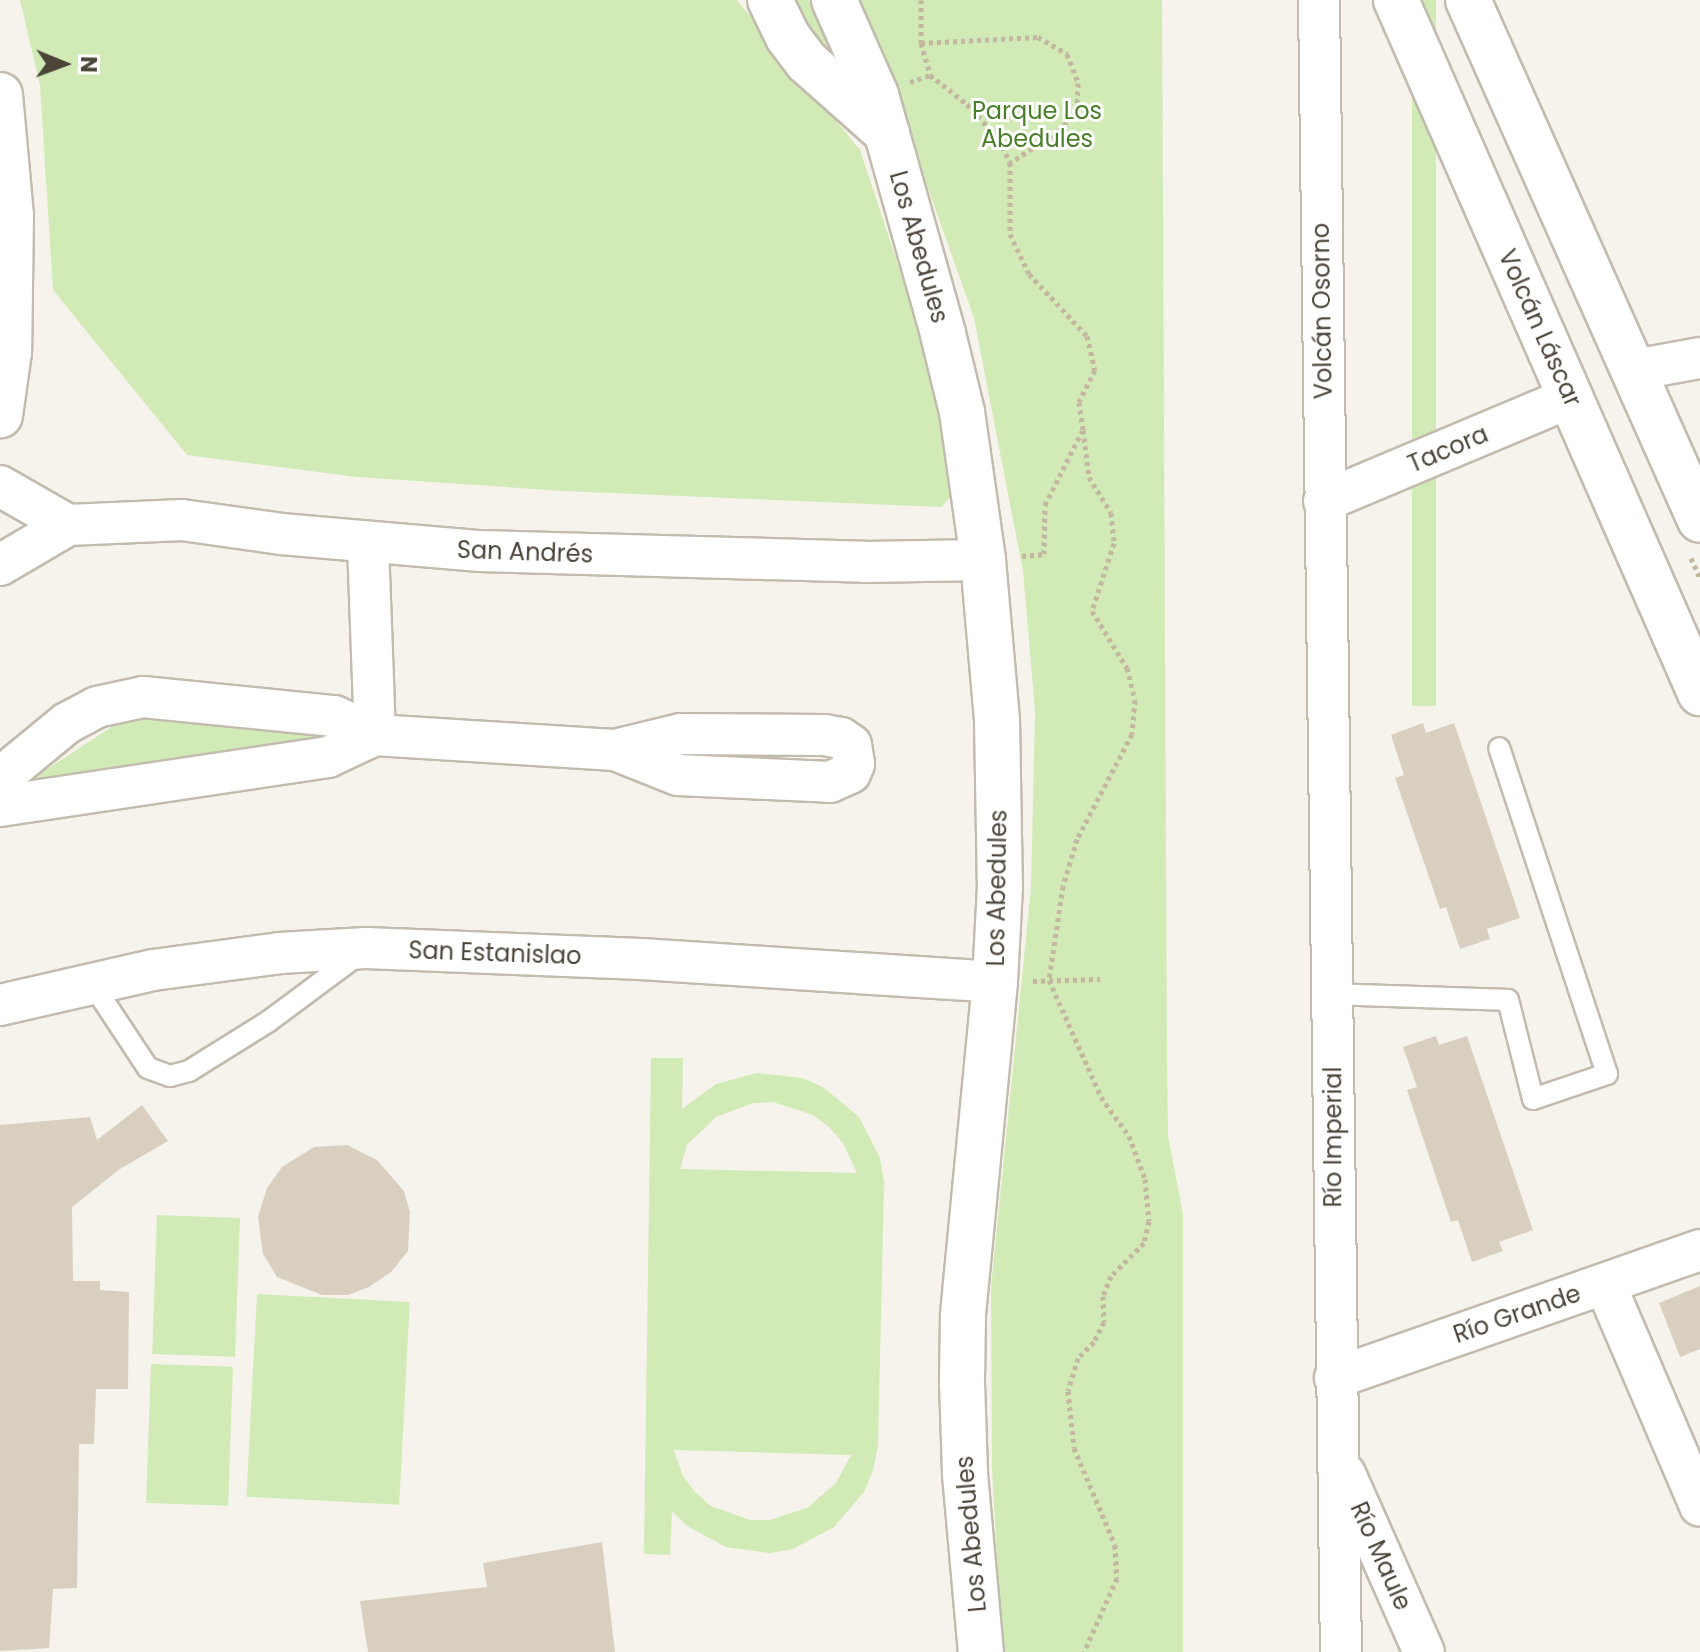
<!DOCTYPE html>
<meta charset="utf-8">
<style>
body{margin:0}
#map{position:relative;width:1700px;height:1652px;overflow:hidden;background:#f6f3ec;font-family:Poppins,sans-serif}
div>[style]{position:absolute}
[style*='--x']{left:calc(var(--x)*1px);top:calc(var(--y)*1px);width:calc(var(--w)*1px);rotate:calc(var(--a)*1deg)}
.green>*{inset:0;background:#d2eab5;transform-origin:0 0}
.building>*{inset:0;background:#d8cfc1}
.path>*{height:5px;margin-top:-2.5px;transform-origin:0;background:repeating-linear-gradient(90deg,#c4b79f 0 4px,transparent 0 8px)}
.roads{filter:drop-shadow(2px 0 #c2bbae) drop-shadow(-2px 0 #c2bbae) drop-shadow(0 2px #c2bbae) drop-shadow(0 -2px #c2bbae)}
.service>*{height:20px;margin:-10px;padding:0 10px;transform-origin:10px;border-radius:10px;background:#fff}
.minor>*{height:40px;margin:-20px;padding:0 20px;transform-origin:20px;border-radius:20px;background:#fff}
.tertiary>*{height:44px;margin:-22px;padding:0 22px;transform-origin:22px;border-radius:22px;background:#fff}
span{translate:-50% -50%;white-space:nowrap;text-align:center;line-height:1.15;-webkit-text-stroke:6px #fff;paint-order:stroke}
.park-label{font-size:24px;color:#4a7f2a}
.street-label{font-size:24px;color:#4b4439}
.north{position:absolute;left:24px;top:24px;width:80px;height:80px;-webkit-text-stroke:6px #fff;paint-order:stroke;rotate:91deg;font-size:22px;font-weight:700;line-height:32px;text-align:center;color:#4b4439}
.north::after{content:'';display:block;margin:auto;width:28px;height:36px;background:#4b4439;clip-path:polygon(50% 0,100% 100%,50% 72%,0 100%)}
</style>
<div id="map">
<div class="green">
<div style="clip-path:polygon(20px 0,737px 0,860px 150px,906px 289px,943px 424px,953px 494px,942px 507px,564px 491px,357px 477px,187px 455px,53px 290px,40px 85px)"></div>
<div style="clip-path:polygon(790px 0,817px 0,861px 94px,796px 17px)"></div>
<div style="clip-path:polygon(846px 0,1162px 0,1167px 1060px,1168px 1136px,1183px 1214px,1183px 1652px,1002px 1652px,992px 1469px,991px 1287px,1031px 888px,1035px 711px,1023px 571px,974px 318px,928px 188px,896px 124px)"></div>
<div style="left:1412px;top:0;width:24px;height:706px"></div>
<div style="clip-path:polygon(130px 715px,326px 736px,32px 779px)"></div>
<div style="clip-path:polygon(evenodd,651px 1058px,683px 1058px,682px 1109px,716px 1084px,757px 1073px,802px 1078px,823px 1087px,859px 1117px,880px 1158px,884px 1182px,878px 1446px,873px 1470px,864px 1492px,834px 1527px,793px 1549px,770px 1553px,726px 1547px,687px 1526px,672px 1511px,670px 1555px,644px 1554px,651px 1058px,773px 1102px,813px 1115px,829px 1127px,843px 1143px,857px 1173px,680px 1169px,687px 1145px,716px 1117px,753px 1103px,773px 1102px,651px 1058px,674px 1451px,674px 1450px,851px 1455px,836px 1483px,807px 1508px,770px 1520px,750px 1520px,711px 1506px,695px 1492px,683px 1476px,674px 1451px)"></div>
<div style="left:157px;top:1215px;width:83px;height:139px;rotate:2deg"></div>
<div style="left:257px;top:1294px;width:153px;height:203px;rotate:3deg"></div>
<div style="left:151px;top:1364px;width:82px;height:139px;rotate:2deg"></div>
</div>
<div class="building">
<div style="clip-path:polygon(1423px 723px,1426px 733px,1454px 723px,1520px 918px,1487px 929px,1490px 939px,1460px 949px,1446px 907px,1440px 909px,1395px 778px,1404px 775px,1391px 735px)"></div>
<div style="clip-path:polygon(1436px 1036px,1439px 1045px,1467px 1036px,1533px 1230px,1499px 1242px,1503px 1251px,1472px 1262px,1458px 1220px,1451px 1222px,1407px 1090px,1417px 1087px,1403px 1047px)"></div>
<div style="clip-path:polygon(142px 1105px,168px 1141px,120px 1169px,72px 1207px,73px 1281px,100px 1281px,100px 1290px,129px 1292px,128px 1389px,96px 1389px,94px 1444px,79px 1444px,77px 1588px,53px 1589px,49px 1648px,0 1651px,0 1125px,90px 1117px,97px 1140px)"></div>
<div style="clip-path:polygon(347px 1145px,377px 1160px,404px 1191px,410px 1212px,408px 1251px,391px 1272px,369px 1287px,348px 1295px,322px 1295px,277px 1277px,263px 1254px,258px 1217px,267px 1188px,282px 1167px,314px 1147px)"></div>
<div style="clip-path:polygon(1700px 1286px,1700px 1349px,1680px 1357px,1659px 1303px)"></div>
<div style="clip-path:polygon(602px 1542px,615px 1652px,368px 1652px,360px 1601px,487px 1587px,483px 1563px)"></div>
</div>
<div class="path">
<div style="--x:921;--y:0;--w:43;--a:90"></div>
<div style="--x:921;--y:43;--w:33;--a:74"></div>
<div style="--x:930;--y:75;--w:47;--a:38.1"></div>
<div style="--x:967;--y:104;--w:47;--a:47.6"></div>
<div style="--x:999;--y:139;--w:26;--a:65"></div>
<div style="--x:1010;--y:163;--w:71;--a:90"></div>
<div style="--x:1010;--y:234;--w:44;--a:64.6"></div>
<div style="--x:1029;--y:274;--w:85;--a:46.9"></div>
<div style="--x:1087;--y:336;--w:35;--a:77"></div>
<div style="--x:1095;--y:370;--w:36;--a:117"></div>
<div style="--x:1079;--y:402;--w:28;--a:82"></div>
<div style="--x:1083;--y:430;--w:47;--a:82.7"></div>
<div style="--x:1089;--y:477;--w:42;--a:58.6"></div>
<div style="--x:1111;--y:513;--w:30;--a:84"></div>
<div style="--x:1114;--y:543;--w:71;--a:107.9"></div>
<div style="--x:1092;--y:611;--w:67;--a:58.4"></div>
<div style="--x:1127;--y:668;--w:33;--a:76"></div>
<div style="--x:1135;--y:700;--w:34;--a:95"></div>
<div style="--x:1132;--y:734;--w:119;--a:117.6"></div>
<div style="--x:1077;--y:839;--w:49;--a:106.6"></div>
<div style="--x:1063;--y:886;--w:95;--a:98.5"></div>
<div style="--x:1049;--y:980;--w:128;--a:66"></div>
<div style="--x:1101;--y:1097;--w:48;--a:54.3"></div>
<div style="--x:1129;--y:1136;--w:46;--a:69.6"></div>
<div style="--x:1145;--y:1179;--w:42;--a:84.6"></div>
<div style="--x:1149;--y:1221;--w:23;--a:103"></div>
<div style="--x:1144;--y:1243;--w:47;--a:135"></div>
<div style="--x:1111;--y:1276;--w:22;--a:112"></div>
<div style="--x:1103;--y:1296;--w:26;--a:88"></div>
<div style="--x:1104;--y:1322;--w:22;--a:117"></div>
<div style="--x:1094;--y:1342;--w:23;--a:135"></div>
<div style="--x:1078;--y:1358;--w:34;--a:107"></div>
<div style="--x:1068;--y:1391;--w:57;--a:84"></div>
<div style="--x:1074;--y:1448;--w:105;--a:67.1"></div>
<div style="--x:1115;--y:1545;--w:33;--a:87"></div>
<div style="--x:1117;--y:1578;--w:81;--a:114"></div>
<div style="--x:921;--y:43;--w:117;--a:-2.9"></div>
<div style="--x:1038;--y:37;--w:34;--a:30"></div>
<div style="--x:1067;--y:54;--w:31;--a:69"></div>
<div style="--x:1078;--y:83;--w:27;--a:92"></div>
<div style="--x:1077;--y:110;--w:28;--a:131"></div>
<div style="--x:1059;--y:131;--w:59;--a:146.9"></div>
<div style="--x:910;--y:82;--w:21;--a:-19"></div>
<div style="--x:1022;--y:556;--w:22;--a:-5"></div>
<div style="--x:1044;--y:554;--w:49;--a:-88.8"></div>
<div style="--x:1045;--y:505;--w:83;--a:-63.4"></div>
<div style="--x:1691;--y:558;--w:22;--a:66"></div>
<div style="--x:1033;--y:981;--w:67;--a:-1.7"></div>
</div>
<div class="roads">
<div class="service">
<div style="--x:91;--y:982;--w:103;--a:56.5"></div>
<div style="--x:148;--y:1068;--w:23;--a:20"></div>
<div style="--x:170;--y:1076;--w:20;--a:-15"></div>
<div style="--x:189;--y:1071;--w:94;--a:-32"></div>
<div style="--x:269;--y:1021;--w:111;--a:-36.6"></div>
<div style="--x:1331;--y:994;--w:177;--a:1.9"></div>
<div style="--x:1508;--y:1000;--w:102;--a:75.8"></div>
<div style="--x:1533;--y:1099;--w:78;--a:-18.7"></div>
<div style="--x:1607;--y:1074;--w:343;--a:-108.3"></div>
</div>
<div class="minor">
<div style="--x:1319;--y:0;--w:1652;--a:89.24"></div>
<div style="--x:1634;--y:370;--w:67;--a:-10.3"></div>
<div style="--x:0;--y:486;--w:78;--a:29.8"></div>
<div style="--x:68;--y:525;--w:114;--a:-2.5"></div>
<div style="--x:182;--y:520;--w:100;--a:8"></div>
<div style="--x:281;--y:534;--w:200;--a:4.9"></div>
<div style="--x:480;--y:551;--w:385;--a:1.6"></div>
<div style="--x:865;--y:562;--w:118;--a:-1"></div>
<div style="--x:1324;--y:501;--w:268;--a:-22.8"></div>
<div style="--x:0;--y:565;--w:79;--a:-30.5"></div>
<div style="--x:0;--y:778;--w:87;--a:-39.4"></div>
<div style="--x:67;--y:723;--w:34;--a:-28"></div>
<div style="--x:97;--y:707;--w:47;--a:-12.3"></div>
<div style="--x:143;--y:697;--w:192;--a:5.7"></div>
<div style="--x:334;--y:716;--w:45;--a:24.9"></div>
<div style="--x:375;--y:735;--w:240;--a:3.6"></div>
<div style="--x:615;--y:750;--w:68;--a:21.6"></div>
<div style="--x:678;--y:775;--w:152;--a:2.6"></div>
<div style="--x:830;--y:782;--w:22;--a:-24"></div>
<div style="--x:850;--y:773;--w:10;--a:-66"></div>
<div style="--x:854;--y:764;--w:19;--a:-99"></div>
<div style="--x:851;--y:745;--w:12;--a:-145"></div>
<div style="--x:841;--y:738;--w:17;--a:-170"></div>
<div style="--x:824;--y:735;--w:143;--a:-179.6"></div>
<div style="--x:681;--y:734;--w:68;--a:166.4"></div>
<div style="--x:0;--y:806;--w:332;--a:-8.5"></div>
<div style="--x:328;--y:757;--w:52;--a:-25.1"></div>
<div style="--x:375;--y:735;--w:192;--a:-92.1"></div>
<div style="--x:0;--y:1005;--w:157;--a:-12.9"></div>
<div style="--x:153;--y:970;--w:128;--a:-7.6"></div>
<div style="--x:280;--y:953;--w:86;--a:-3.3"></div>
<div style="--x:366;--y:948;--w:275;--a:2.3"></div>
<div style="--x:641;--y:959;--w:355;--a:3.7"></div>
<div style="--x:1605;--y:1284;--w:241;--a:66.8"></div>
<div style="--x:1335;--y:1378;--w:387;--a:-19.3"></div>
<div style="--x:1345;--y:1474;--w:195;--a:66.1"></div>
</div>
<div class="tertiary">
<div style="--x:770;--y:0;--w:41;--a:64.1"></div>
<div style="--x:788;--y:37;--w:31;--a:53"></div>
<div style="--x:807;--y:62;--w:107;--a:41.6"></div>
<div style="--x:834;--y:0;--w:104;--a:66.1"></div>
<div style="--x:876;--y:95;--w:248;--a:74.3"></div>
<div style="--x:943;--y:334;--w:80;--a:76.3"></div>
<div style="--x:962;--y:412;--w:149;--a:81.9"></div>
<div style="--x:983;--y:560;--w:161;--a:85"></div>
<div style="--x:997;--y:720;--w:166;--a:89"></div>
<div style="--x:1000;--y:886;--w:96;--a:93"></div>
<div style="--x:995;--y:982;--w:336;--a:95.5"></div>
<div style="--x:963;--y:1316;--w:66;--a:90.9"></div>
<div style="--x:962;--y:1382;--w:92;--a:88.1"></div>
<div style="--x:965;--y:1474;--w:179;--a:84.9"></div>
<div style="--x:1396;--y:0;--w:757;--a:66.31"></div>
<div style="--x:1468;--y:0;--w:569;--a:65.96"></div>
<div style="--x:0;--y:95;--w:121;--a:84.8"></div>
<div style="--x:11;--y:215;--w:137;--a:90.8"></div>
<div style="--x:9;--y:352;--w:64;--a:98.1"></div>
</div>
</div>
<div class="park-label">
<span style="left:1037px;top:125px">Parque Los<br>Abedules</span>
</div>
<div class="street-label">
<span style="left:919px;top:247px;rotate:74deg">Los Abedules</span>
<span style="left:1322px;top:311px;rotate:-91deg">Volcán Osorno</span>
<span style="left:1540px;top:328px;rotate:66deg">Volcán Láscar</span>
<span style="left:1448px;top:449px;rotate:-23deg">Tacora</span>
<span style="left:525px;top:552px;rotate:2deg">San Andrés</span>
<span style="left:997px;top:888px;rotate:-89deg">Los Abedules</span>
<span style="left:495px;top:953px;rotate:2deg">San Estanislao</span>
<span style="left:1333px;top:1137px;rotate:-90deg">Río Imperial</span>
<span style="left:1517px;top:1314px;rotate:-19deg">Río Grande</span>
<span style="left:971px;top:1534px;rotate:-95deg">Los Abedules</span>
<span style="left:1381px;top:1556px;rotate:66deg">Río Maule</span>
</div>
<div class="north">N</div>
</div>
